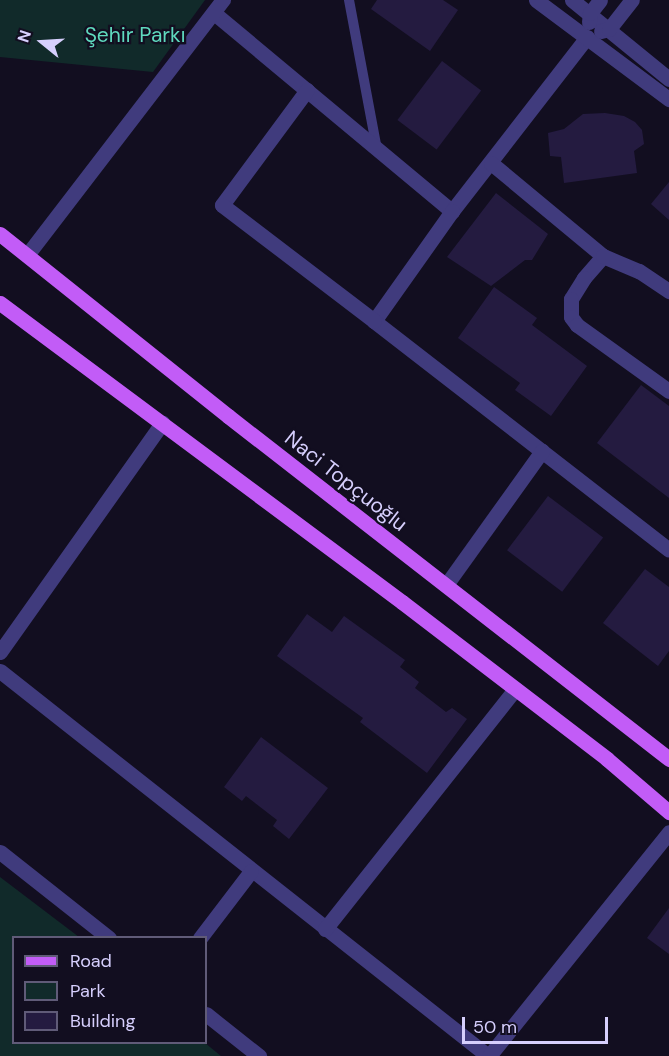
<!DOCTYPE html>
<meta charset="utf-8">
<style>
body{margin:0}
#map{position:relative;width:669px;height:1056px;overflow:hidden;background:#120e20;font-family:"DM Sans",sans-serif}
div>[style]{position:absolute}
[style*='--x']{left:calc(var(--x)*1px);top:calc(var(--y)*1px);width:calc(var(--w)*1px);rotate:calc(var(--a)*1deg)}
.green>*{inset:0;background:#112a2a}
.building>*{inset:0;background:#241b40;transform-origin:0 0}
.service>*{height:10px;margin:-5px;padding:0 5px;transform-origin:5px;border-radius:5px;background:#403b7d}
.minor>*{height:15px;margin:-7.5px;padding:0 7.5px;transform-origin:7.5px;border-radius:7.5px;background:#403b7d}
.tertiary>*{height:15px;margin:-7.5px;padding:0 7.5px;transform-origin:7.5px;border-radius:7.5px;background:#403b7d}
.primary>*{height:15px;margin:-7.5px;padding:0 7.5px;transform-origin:7.5px;border-radius:7.5px;background:#c25cf7}
span{translate:-50% -50%;white-space:nowrap;text-align:center;line-height:1.15;-webkit-text-stroke:4.5px #120e20;paint-order:stroke}
.park-label{font-size:21px;color:#5fd9be}
.street-label{font-size:21px;color:#d6cffd}
.legend{position:absolute;left:12px;top:936px;width:195px;height:108px;box-sizing:border-box;background:#120e20;border:2px solid #605b78;margin:0;padding:8px 10px;list-style:none;font-size:18px;color:#d6cffd}
.legend li{display:flex;align-items:center;gap:12px;height:30px}
.legend b{width:30px;border:2px solid #605b78}
.north{position:absolute;left:12px;top:12px;width:60px;height:60px;-webkit-text-stroke:4px #120e20;paint-order:stroke;rotate:288deg;font-size:16px;font-weight:700;line-height:24px;text-align:center;color:#d6cffd}
.north::after{content:'';display:block;margin:auto;width:21px;height:27px;background:#d6cffd;clip-path:polygon(50% 0,100% 100%,50% 72%,0 100%)}
.scale{position:absolute;left:462px;top:1017px;width:146px;height:27px;box-sizing:border-box;border:3px solid #d6cffd;border-top:0;padding-left:8px;font-size:18px;line-height:21px;white-space:nowrap;color:#d6cffd;-webkit-text-stroke:4px #120e20;paint-order:stroke}
</style>
<div id="map">
<div class="green">
<div style="clip-path:polygon(0 0,205px 0,153px 72px,0 57px)"></div>
<div style="clip-path:polygon(0 877px,79px 937px,14px 938px,14px 1042px,205px 1043px,221px 1056px,0 1056px)"></div>
</div>
<div class="building">
<div style="clip-path:polygon(377px 0,443px 0,458px 10px,430px 51px,371px 9px)"></div>
<div style="left:442px;top:61px;width:49px;height:74px;rotate:37deg"></div>
<div style="clip-path:polygon(605px 113px,624px 116px,635px 122px,642px 130px,644px 144px,634px 151px,637px 173px,564px 183px,561px 157px,550px 156px,548px 133px,564px 129px,583px 114px)"></div>
<div style="clip-path:polygon(669px 182px,669px 220px,651px 204px)"></div>
<div style="clip-path:polygon(496px 193px,548px 234px,532px 260px,525px 260px,491px 286px,447px 257px)"></div>
<div style="clip-path:polygon(494px 287px,537px 318px,532px 325px,587px 366px,551px 416px,515px 390px,520px 383px,458px 338px)"></div>
<div style="clip-path:polygon(641px 385px,669px 406px,669px 498px,597px 443px)"></div>
<div style="left:548px;top:496px;width:69px;height:68px;rotate:37deg"></div>
<div style="clip-path:polygon(645px 569px,669px 587px,669px 651px,658px 666px,603px 623px)"></div>
<div style="clip-path:polygon(307px 614px,332px 632px,344px 616px,405px 660px,400px 667px,419px 682px,415px 688px,446px 712px,452px 708px,467px 719px,427px 773px,360px 722px,363px 718px,277px 656px)"></div>
<div style="clip-path:polygon(261px 737px,328px 788px,289px 839px,273px 826px,277px 820px,246px 796px,242px 801px,224px 787px)"></div>
<div style="clip-path:polygon(669px 908px,669px 954px,647px 938px)"></div>
</div>
<div class="service">
<div style="--x:349;--y:0;--w:152;--a:79.4"></div>
</div>
<div class="minor">
<div style="--x:214;--y:13;--w:310;--a:39.8"></div>
<div style="--x:587;--y:37;--w:220;--a:127.8"></div>
<div style="--x:452;--y:211;--w:135;--a:125.3"></div>
<div style="--x:374;--y:321;--w:373;--a:37.8"></div>
<div style="--x:307;--y:90;--w:143;--a:126.5"></div>
<div style="--x:222;--y:205;--w:191;--a:37.3"></div>
<div style="--x:491;--y:163;--w:146;--a:39.7"></div>
<div style="--x:603;--y:256;--w:29;--a:131"></div>
<div style="--x:584;--y:278;--w:25;--a:122"></div>
<div style="--x:571;--y:299;--w:18;--a:90"></div>
<div style="--x:571;--y:317;--w:10;--a:53"></div>
<div style="--x:577;--y:325;--w:113;--a:35.7"></div>
<div style="--x:27;--y:255;--w:322;--a:-52.5"></div>
<div style="--x:603;--y:256;--w:39;--a:23"></div>
<div style="--x:639;--y:271;--w:36;--a:34"></div>
<div style="--x:446;--y:585;--w:165;--a:-54.4"></div>
<div style="--x:0;--y:652;--w:281;--a:-54.7"></div>
<div style="--x:0;--y:671;--w:622;--a:38.27"></div>
<div style="--x:0;--y:852;--w:139;--a:38.3"></div>
<div style="--x:325;--y:929;--w:306;--a:-51.6"></div>
<div style="--x:200;--y:938;--w:84;--a:-52.7"></div>
<div style="--x:206;--y:1014;--w:68;--a:38.4"></div>
<div style="--x:489;--y:1056;--w:287;--a:-51.2"></div>
</div>
<div class="tertiary">
<div style="--x:536;--y:0;--w:166;--a:36.7"></div>
<div style="--x:572;--y:0;--w:125;--a:39.2"></div>
<div style="--x:589;--y:22;--w:9;--a:-84"></div>
<div style="--x:590;--y:13;--w:16;--a:-52"></div>
<div style="--x:601;--y:31;--w:8;--a:-14"></div>
<div style="--x:609;--y:29;--w:37;--a:-52"></div>
</div>
<div class="primary">
<div style="--x:0;--y:234;--w:292;--a:38.6"></div>
<div style="--x:228;--y:416;--w:559;--a:37.87"></div>
<div style="--x:0;--y:303;--w:501;--a:36.64"></div>
<div style="--x:402;--y:602;--w:258;--a:37.4"></div>
<div style="--x:607;--y:759;--w:82;--a:40.5"></div>
</div>
<div class="park-label">
<span style="left:135px;top:35px">Şehir Parkı</span>
</div>
<div class="street-label">
<span style="left:346px;top:481px;rotate:38deg">Naci Topçuoğlu</span>
</div>
<ul class="legend">
<li><b style="height:8px;background:#c25cf7"></b>Road</li>
<li><b style="height:16px;background:#112a2a"></b>Park</li>
<li><b style="height:16px;background:#241b40"></b>Building</li>
</ul>
<div class="north">N</div>
<div class="scale">50 m</div>
</div>
